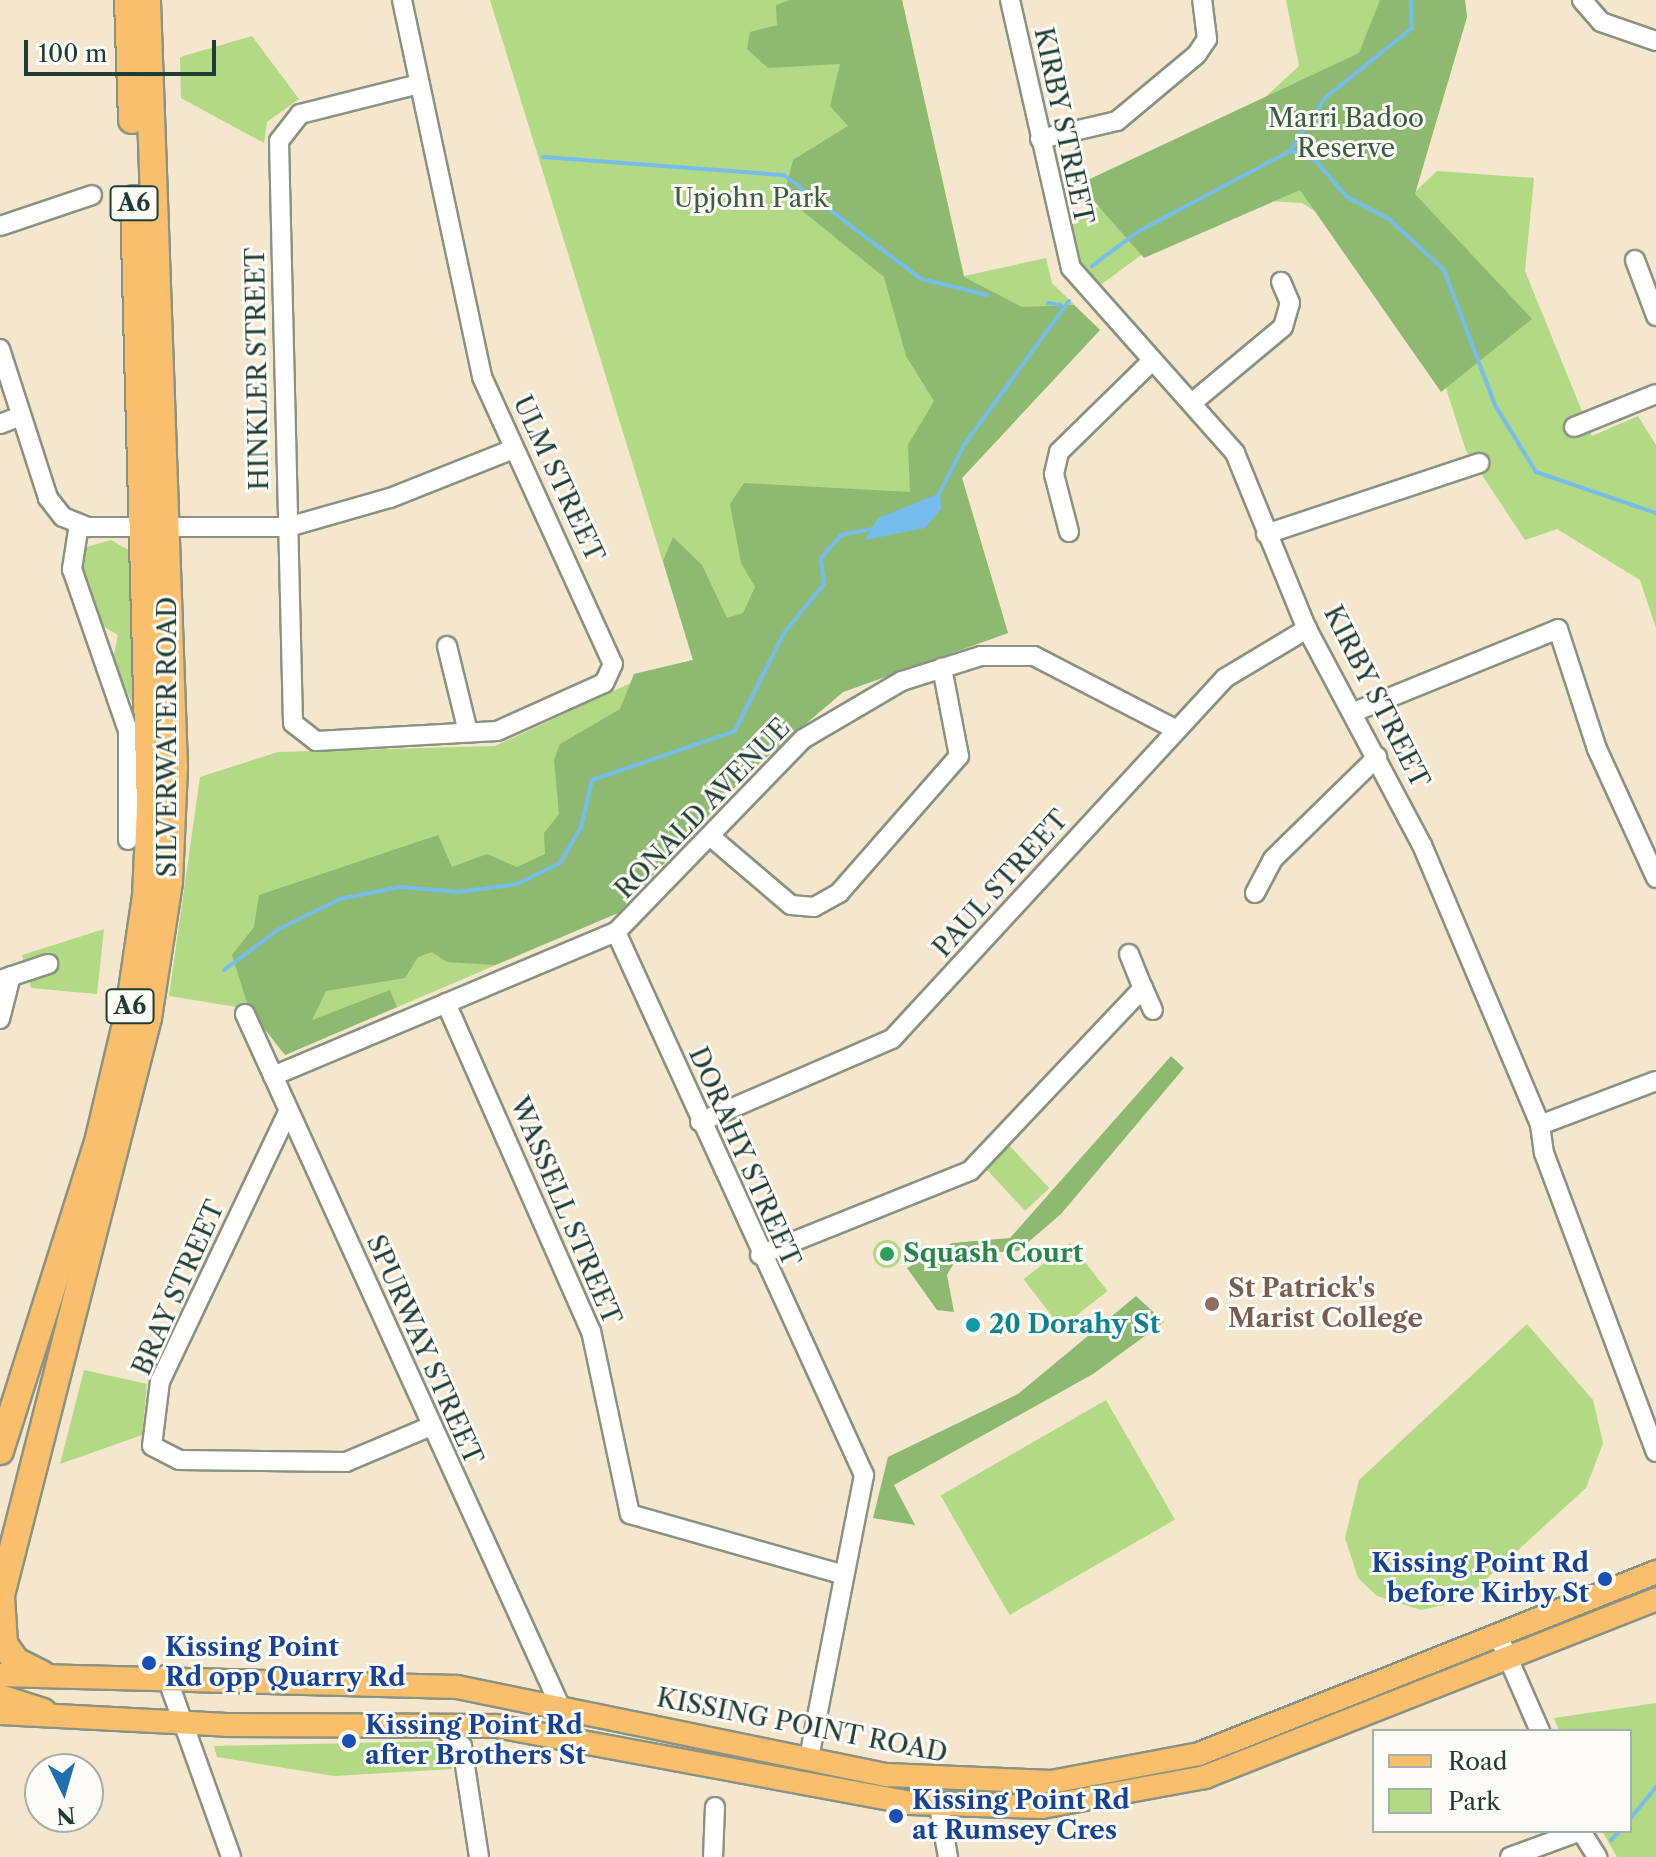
<!DOCTYPE html>
<style>
body{margin:0}
#map{position:relative;width:1656px;height:1857px;overflow:hidden;background:#f5e6ce;font-family:"Libre Caslon Text",serif}
div>[style]{position:absolute}
[style*='--x']{left:calc(var(--x)*1px);top:calc(var(--y)*1px);width:calc(var(--w)*1px);rotate:calc(var(--a)*1deg)}
.green>*{inset:0;background:#b2d983;transform-origin:0 0}
.round{border-radius:50%}
.forest>*{inset:0;background:#8db971}
.water>*{inset:0;background:#76bdee}
.stream>*{height:4px;margin:-2px;padding:0 2px;transform-origin:2px;border-radius:2px;background:#76bdee}
.roads{filter:drop-shadow(2px 0 #8a9281) drop-shadow(-2px 0 #8a9281) drop-shadow(0 2px #8a9281) drop-shadow(0 -2px #8a9281)}
.minor>*{height:18px;margin:-9px;padding:0 9px;transform-origin:9px;border-radius:9px;background:#fff}
.major>*{height:22px;margin:-11px;padding:0 11px;transform-origin:11px;border-radius:11px;background:#f9bf6d}
.highway>*{height:26px;margin:-13px;padding:0 13px;transform-origin:13px;border-radius:13px;background:#f9bf6d}
.dots>*{width:22px;height:22px;translate:-50% -50%;box-sizing:border-box;border:4px solid #fdfcf7;border-radius:50%}
span{translate:-50% -50%;white-space:nowrap;text-align:center;line-height:1.15;-webkit-text-stroke:6px #fdfcf7;paint-order:stroke}
.shield-label span{padding:2px 6px;background:#fdfcf7;border:2px solid;border-radius:6px;-webkit-text-stroke-width:0}
.shield-label{font-size:24px;color:#1f3d34;font-weight:700}
.park-label{font-size:26px;color:#3c5c44}
.street-label{font-size:26px;color:#1f3d34}
.leisure-label{font-size:26px;color:#27864d;font-weight:700}
.left{translate:0 -50%;text-align:left}
.education-label{font-size:26px;color:#785e54;font-weight:700}
.culture-label{font-size:26px;color:#0d838f;font-weight:700}
.transit-label{font-size:26px;color:#164399;font-weight:700}
.right{translate:-100% -50%;text-align:right}
.legend{position:absolute;left:1372px;top:1729px;width:260px;height:104px;box-sizing:border-box;background:#fdfcf7;border:2px solid #a4b0a9;margin:0;padding:10px 14px;list-style:none;font-size:24px;color:#1f3d34}
.legend li{display:flex;align-items:center;gap:16px;height:40px}
.legend b{width:40px;border:2px solid #a4b0a9}
.north{position:absolute;left:24px;top:1753px;width:80px;height:80px;box-sizing:border-box;background:#fdfcf7;border:2px solid #a4b0a9;border-radius:50%;rotate:175deg;font-size:22px;font-weight:700;line-height:32px;text-align:center;color:#1f3d34}
.north::after{content:'';display:block;margin:auto;width:28px;height:36px;background:#1f6fb2;clip-path:polygon(50% 0,100% 100%,50% 72%,0 100%)}
.scale{position:absolute;left:24px;top:40px;width:192px;height:36px;box-sizing:border-box;border:4px solid #1f3d34;border-top:0;padding-left:10px;font-size:24px;line-height:28px;white-space:nowrap;color:#1f3d34;-webkit-text-stroke:6px #fdfcf7;paint-order:stroke}
</style>
<div id="map">
<div class="green">
<div style="clip-path:polygon(490px 0,902px 0,964px 276px,1046px 258px,1052px 283px,1100px 330px,962px 478px,1008px 633px,843px 692px,747px 774px,618px 913px,285px 1055px,249px 1009px,169px 996px,200px 777px,278px 752px,495px 746px,633px 682px,634px 674px,693px 660px)"></div>
<div style="clip-path:polygon(1286px 0,1465px 0,1467px 17px,1415px 192px,1437px 171px,1534px 178px,1525px 271px,1592px 436px,1638px 416px,1656px 445px,1656px 628px,1640px 580px,1557px 529px,1525px 540px,1466px 451px,1426px 325px,1349px 233px,1302px 203px,1269px 201px,1160px 241px,1098px 287px,1077px 267px,1068px 221px,1194px 163px,1299px 66px)"></div>
<div style="clip-path:polygon(252px 36px,299px 99px,267px 122px,264px 143px,181px 98px,180px 57px)"></div>
<div style="clip-path:polygon(111px 540px,130px 551px,133px 704px,112px 663px,118px 635px,101px 625px,81px 573px,83px 548px)"></div>
<div style="clip-path:polygon(104px 929px,97px 994px,31px 988px,22px 955px)"></div>
<div style="left:1007px;top:1143px;width:62px;height:33px;rotate:47deg"></div>
<div class="round" style="left:873px;top:1240px;width:28px;height:28px"></div>
<div style="left:1070px;top:1243px;width:61px;height:59px;rotate:52deg"></div>
<div style="clip-path:polygon(1527px 1324px,1593px 1400px,1603px 1443px,1586px 1488px,1462px 1601px,1421px 1610px,1377px 1596px,1358px 1578px,1345px 1538px,1359px 1480px)"></div>
<div style="clip-path:polygon(84px 1370px,147px 1384px,142px 1435px,60px 1464px)"></div>
<div style="left:1106px;top:1400px;width:138px;height:191px;rotate:60deg"></div>
<div style="clip-path:polygon(1656px 1703px,1656px 1857px,1617px 1857px,1602px 1831px,1630px 1831px,1630px 1731px,1559px 1731px,1554px 1718px)"></div>
<div style="clip-path:polygon(446px 1741px,452px 1769px,334px 1776px,217px 1757px,214px 1746px)"></div>
</div>
<div class="forest">
<div style="clip-path:polygon(790px 0,902px 0,964px 277px,1022px 307px,1074px 305px,1100px 330px,962px 478px,1008px 633px,843px 692px,747px 774px,618px 913px,495px 965px,447px 962px,432px 952px,418px 957px,405px 978px,326px 991px,312px 1020px,390px 990px,397px 1007px,285px 1055px,249px 1009px,232px 955px,254px 927px,259px 895px,438px 835px,452px 867px,487px 854px,517px 867px,545px 854px,544px 833px,559px 814px,554px 760px,560px 744px,620px 709px,634px 674px,693px 660px,663px 561px,673px 537px,702px 565px,727px 618px,743px 613px,755px 587px,741px 563px,730px 504px,744px 483px,910px 492px,908px 445px,934px 401px,906px 356px,884px 277px,784px 196px,793px 160px,848px 126px,830px 106px,840px 64px,768px 68px,747px 49px,750px 32px,777px 25px,776px 5px)"></div>
<div style="clip-path:polygon(1380px 0,1465px 0,1467px 17px,1415px 194px,1532px 319px,1441px 392px,1300px 190px,1144px 258px,1079px 184px,1359px 53px)"></div>
<div style="clip-path:polygon(1171px 1056px,1184px 1068px,1061px 1214px,1018px 1251px,959px 1254px,947px 1275px,954px 1312px,937px 1310px,907px 1268px,952px 1243px,1010px 1238px)"></div>
<div style="clip-path:polygon(1136px 1296px,1164px 1322px,1093px 1374px,894px 1485px,915px 1525px,873px 1518px,888px 1457px,1018px 1394px)"></div>
</div>
<div class="water">
<div style="clip-path:polygon(940px 493px,941px 509px,925px 528px,865px 540px,878px 518px)"></div>
</div>
<div class="stream">
<div style="--x:1411;--y:0;--w:28;--a:88"></div>
<div style="--x:1412;--y:28;--w:112;--a:141.2"></div>
<div style="--x:1325;--y:98;--w:64;--a:123.4"></div>
<div style="--x:1290;--y:151;--w:27;--a:20"></div>
<div style="--x:1315;--y:160;--w:49;--a:49.1"></div>
<div style="--x:1347;--y:197;--w:47;--a:27.6"></div>
<div style="--x:1389;--y:219;--w:75;--a:42.8"></div>
<div style="--x:1444;--y:270;--w:144;--a:69.3"></div>
<div style="--x:1495;--y:405;--w:79;--a:58.5"></div>
<div style="--x:1536;--y:472;--w:127;--a:18.9"></div>
<div style="--x:543;--y:157;--w:242;--a:4.3"></div>
<div style="--x:784;--y:175;--w:172;--a:37.2"></div>
<div style="--x:921;--y:279;--w:68;--a:13.6"></div>
<div style="--x:1092;--y:266;--w:59;--a:-36.7"></div>
<div style="--x:1139;--y:231;--w:171;--a:-27.9"></div>
<div style="--x:1048;--y:303;--w:13;--a:9"></div>
<div style="--x:938;--y:496;--w:57;--a:-63"></div>
<div style="--x:964;--y:445;--w:178;--a:-53.9"></div>
<div style="--x:224;--y:970;--w:69;--a:-36.7"></div>
<div style="--x:279;--y:929;--w:68;--a:-26.2"></div>
<div style="--x:340;--y:899;--w:61;--a:-11.3"></div>
<div style="--x:400;--y:887;--w:59;--a:4.8"></div>
<div style="--x:459;--y:892;--w:59;--a:-7.9"></div>
<div style="--x:517;--y:884;--w:48;--a:-26"></div>
<div style="--x:560;--y:863;--w:42;--a:-59.7"></div>
<div style="--x:581;--y:827;--w:48;--a:-76.8"></div>
<div style="--x:592;--y:780;--w:151;--a:-18.9"></div>
<div style="--x:735;--y:731;--w:110;--a:-63.4"></div>
<div style="--x:784;--y:633;--w:63;--a:-50.8"></div>
<div style="--x:824;--y:584;--w:26;--a:-97"></div>
<div style="--x:821;--y:558;--w:30;--a:-49"></div>
<div style="--x:841;--y:535;--w:32;--a:-11"></div>
<div style="--x:1630;--y:1819;--w:41;--a:-50.9"></div>
<div style="--x:1611;--y:1840;--w:13;--a:-45"></div>
</div>
<div class="roads">
<div class="minor">
<div style="--x:402;--y:0;--w:385;--a:78"></div>
<div style="--x:482;--y:377;--w:315;--a:65.5"></div>
<div style="--x:613;--y:664;--w:21;--a:115"></div>
<div style="--x:604;--y:683;--w:117;--a:155.8"></div>
<div style="--x:497;--y:731;--w:181;--a:176.8"></div>
<div style="--x:316;--y:741;--w:29;--a:-142"></div>
<div style="--x:293;--y:723;--w:582;--a:-91.38"></div>
<div style="--x:279;--y:141;--w:34;--a:-52"></div>
<div style="--x:300;--y:114;--w:123;--a:-14.1"></div>
<div style="--x:1010;--y:0;--w:275;--a:77.2"></div>
<div style="--x:1071;--y:268;--w:247;--a:48.4"></div>
<div style="--x:1235;--y:453;--w:190;--a:67.8"></div>
<div style="--x:1307;--y:629;--w:245;--a:62"></div>
<div style="--x:1422;--y:845;--w:304;--a:67.1"></div>
<div style="--x:1540;--y:1125;--w:28;--a:82"></div>
<div style="--x:1544;--y:1153;--w:319;--a:69.5"></div>
<div style="--x:1582;--y:0;--w:29;--a:49"></div>
<div style="--x:1601;--y:22;--w:58;--a:19.1"></div>
<div style="--x:1040;--y:139;--w:79;--a:-13.2"></div>
<div style="--x:1117;--y:121;--w:104;--a:-39.9"></div>
<div style="--x:1197;--y:54;--w:18;--a:-56"></div>
<div style="--x:1207;--y:39;--w:39;--a:-97"></div>
<div style="--x:0;--y:226;--w:97;--a:-18.6"></div>
<div style="--x:1635;--y:260;--w:60;--a:69.4"></div>
<div style="--x:0;--y:349;--w:157;--a:72.1"></div>
<div style="--x:48;--y:498;--w:24;--a:52"></div>
<div style="--x:63;--y:517;--w:27;--a:22"></div>
<div style="--x:88;--y:527;--w:200;--a:0"></div>
<div style="--x:288;--y:527;--w:106;--a:-15.9"></div>
<div style="--x:390;--y:498;--w:133;--a:-21.6"></div>
<div style="--x:1193;--y:402;--w:117;--a:-39.8"></div>
<div style="--x:1283;--y:327;--w:25;--a:-74"></div>
<div style="--x:1290;--y:303;--w:23;--a:-113"></div>
<div style="--x:0;--y:424;--w:22;--a:-21"></div>
<div style="--x:1574;--y:427;--w:88;--a:-21.9"></div>
<div style="--x:79;--y:524;--w:46;--a:98.8"></div>
<div style="--x:72;--y:569;--w:171;--a:70.9"></div>
<div style="--x:128;--y:731;--w:109;--a:90"></div>
<div style="--x:1069;--y:532;--w:60;--a:-104.5"></div>
<div style="--x:1054;--y:474;--w:23;--a:-77"></div>
<div style="--x:1059;--y:452;--w:129;--a:-44.4"></div>
<div style="--x:1266;--y:534;--w:225;--a:-18.4"></div>
<div style="--x:447;--y:646;--w:89;--a:76.3"></div>
<div style="--x:1354;--y:712;--w:220;--a:-22.1"></div>
<div style="--x:1558;--y:629;--w:126;--a:72"></div>
<div style="--x:1597;--y:749;--w:142;--a:65.4"></div>
<div style="--x:711;--y:837;--w:105;--a:40.4"></div>
<div style="--x:791;--y:905;--w:23;--a:5"></div>
<div style="--x:814;--y:907;--w:29;--a:-29"></div>
<div style="--x:839;--y:893;--w:182;--a:-48.8"></div>
<div style="--x:959;--y:756;--w:90;--a:-100.9"></div>
<div style="--x:1255;--y:893;--w:38;--a:-62"></div>
<div style="--x:1273;--y:859;--w:146;--a:-44.4"></div>
<div style="--x:616;--y:932;--w:597;--a:65.45"></div>
<div style="--x:864;--y:1475;--w:289;--a:101"></div>
<div style="--x:1129;--y:954;--w:37;--a:68"></div>
<div style="--x:0;--y:980;--w:51;--a:-18.4"></div>
<div style="--x:446;--y:1003;--w:359;--a:66.2"></div>
<div style="--x:591;--y:1331;--w:187;--a:78"></div>
<div style="--x:630;--y:1514;--w:219;--a:15.9"></div>
<div style="--x:245;--y:1014;--w:760;--a:65.52"></div>
<div style="--x:0;--y:1019;--w:44;--a:-75.7"></div>
<div style="--x:273;--y:1076;--w:372;--a:-22.8"></div>
<div style="--x:616;--y:932;--w:269;--a:-45.9"></div>
<div style="--x:803;--y:739;--w:115;--a:-30.4"></div>
<div style="--x:902;--y:681;--w:83;--a:-17.6"></div>
<div style="--x:981;--y:656;--w:53;--a:0"></div>
<div style="--x:1034;--y:656;--w:161;--a:27.4"></div>
<div style="--x:288;--y:1112;--w:298;--a:115.4"></div>
<div style="--x:160;--y:1381;--w:65;--a:97"></div>
<div style="--x:152;--y:1446;--w:30;--a:27"></div>
<div style="--x:179;--y:1460;--w:167;--a:0.7"></div>
<div style="--x:346;--y:1462;--w:90;--a:-22.9"></div>
<div style="--x:700;--y:1122;--w:209;--a:-23.4"></div>
<div style="--x:892;--y:1039;--w:491;--a:-47.3"></div>
<div style="--x:1225;--y:678;--w:96;--a:-30.9"></div>
<div style="--x:1540;--y:1125;--w:124;--a:-20.8"></div>
<div style="--x:760;--y:1255;--w:226;--a:-21.8"></div>
<div style="--x:970;--y:1171;--w:252;--a:-46.6"></div>
<div style="--x:1143;--y:988;--w:24;--a:66"></div>
<div style="--x:1498;--y:1635;--w:105;--a:66.4"></div>
<div style="--x:166;--y:1675;--w:193;--a:70.3"></div>
<div style="--x:439;--y:1724;--w:32;--a:44"></div>
<div style="--x:462;--y:1746;--w:112;--a:81.3"></div>
<div style="--x:939;--y:1806;--w:52;--a:80"></div>
<div style="--x:1581;--y:1831;--w:31;--a:58"></div>
<div style="--x:713;--y:1857;--w:50;--a:-87.7"></div>
<div style="--x:1510;--y:1857;--w:76;--a:-20.1"></div>
</div>
<div class="major">
<div style="--x:0;--y:1675;--w:457;--a:1.5"></div>
<div style="--x:457;--y:1687;--w:439;--a:11.6"></div>
<div style="--x:887;--y:1775;--w:164;--a:2.4"></div>
<div style="--x:1051;--y:1782;--w:151;--a:-10.7"></div>
<div style="--x:1199;--y:1754;--w:492;--a:-21.7"></div>
<div style="--x:0;--y:1713;--w:227;--a:3"></div>
<div style="--x:227;--y:1725;--w:269;--a:0.2"></div>
<div style="--x:496;--y:1726;--w:421;--a:10.5"></div>
<div style="--x:910;--y:1803;--w:132;--a:1.7"></div>
<div style="--x:1042;--y:1807;--w:166;--a:-10.4"></div>
<div style="--x:1205;--y:1777;--w:485;--a:-21.5"></div>
</div>
<div class="highway">
<div style="--x:128;--y:0;--w:120;--a:88.1"></div>
<div style="--x:0;--y:1451;--w:328;--a:-72.4"></div>
<div style="--x:99;--y:1138;--w:130;--a:-76.7"></div>
<div style="--x:129;--y:1011;--w:116;--a:-81.6"></div>
<div style="--x:146;--y:896;--w:89;--a:-87.4"></div>
<div style="--x:150;--y:807;--w:608;--a:-91.51"></div>
<div style="--x:1;--y:1596;--w:48;--a:86.4"></div>
<div style="--x:4;--y:1644;--w:21;--a:55"></div>
<div style="--x:16;--y:1661;--w:29;--a:27"></div>
<div style="--x:0;--y:1599;--w:600;--a:-75.71"></div>
<div style="--x:148;--y:1018;--w:138;--a:-81.2"></div>
<div style="--x:169;--y:882;--w:115;--a:-87.5"></div>
<div style="--x:174;--y:767;--w:767;--a:-92.02"></div>
<div style="--x:0;--y:1698;--w:45;--a:18"></div>
</div>
</div>
<div class="dots">
<div style="left:887px;top:1254px;background:#2e9e5b"></div>
<div style="left:1212px;top:1304px;background:#8d6e63"></div>
<div style="left:973px;top:1325px;background:#0f9aa8"></div>
<div style="left:1605px;top:1579px;background:#1a4fb4"></div>
<div style="left:149px;top:1663px;background:#1a4fb4"></div>
<div style="left:349px;top:1741px;background:#1a4fb4"></div>
<div style="left:896px;top:1816px;background:#1a4fb4"></div>
</div>
<div class="shield-label">
<span style="left:134px;top:203px">A6</span>
<span style="left:130px;top:1006px">A6</span>
</div>
<div class="park-label">
<span style="left:1346px;top:134px">Marri Badoo<br>Reserve</span>
<span style="left:751px;top:199px">Upjohn Park</span>
</div>
<div class="street-label">
<span style="left:1063px;top:126px;rotate:78deg">KIRBY STREET</span>
<span style="left:258px;top:369px;rotate:-91deg">HINKLER STREET</span>
<span style="left:558px;top:479px;rotate:65deg">ULM STREET</span>
<span style="left:1376px;top:697px;rotate:63deg">KIRBY STREET</span>
<span style="left:168px;top:737px;rotate:-90deg">SILVERWATER ROAD</span>
<span style="left:703px;top:809px;rotate:-46deg">RONALD AVENUE</span>
<span style="left:1001px;top:884px;rotate:-48deg">PAUL STREET</span>
<span style="left:744px;top:1157px;rotate:66deg">DORAHY STREET</span>
<span style="left:565px;top:1211px;rotate:67deg">WASSELL STREET</span>
<span style="left:179px;top:1288px;rotate:-66deg">BRAY STREET</span>
<span style="left:424px;top:1350px;rotate:66deg">SPURWAY STREET</span>
<span style="left:802px;top:1726px;rotate:11deg">KISSING POINT ROAD</span>
</div>
<div class="leisure-label">
<span class="left" style="left:903px;top:1254px">Squash Court</span>
</div>
<div class="education-label">
<span class="left" style="left:1228px;top:1304px">St Patrick's<br>Marist College</span>
</div>
<div class="culture-label">
<span class="left" style="left:989px;top:1325px">20 Dorahy St</span>
</div>
<div class="transit-label">
<span class="right" style="left:1589px;top:1579px">Kissing Point Rd<br>before Kirby St</span>
<span class="left" style="left:165px;top:1663px">Kissing Point<br>Rd opp Quarry Rd</span>
<span class="left" style="left:365px;top:1741px">Kissing Point Rd<br>after Brothers St</span>
<span class="left" style="left:912px;top:1816px">Kissing Point Rd<br>at Rumsey Cres</span>
</div>
<ul class="legend">
<li><b style="height:10px;background:#f9bf6d"></b>Road</li>
<li><b style="height:22px;background:#b2d983"></b>Park</li>
</ul>
<div class="north">N</div>
<div class="scale">100 m</div>
</div>
